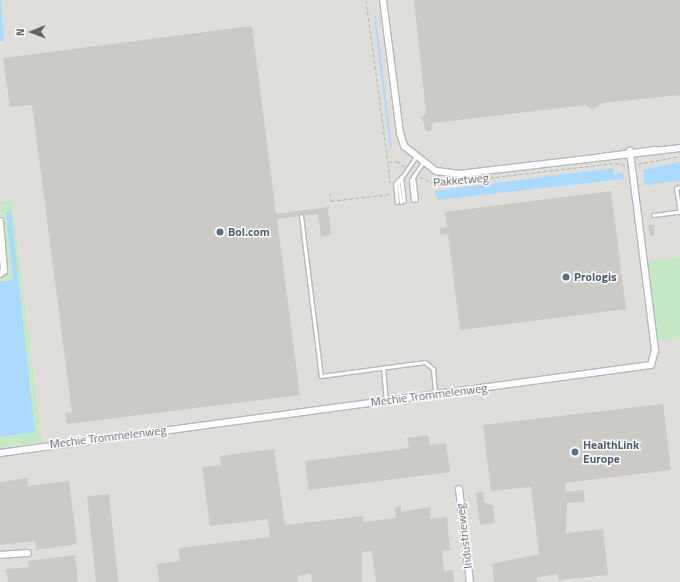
<!DOCTYPE html>
<style>
body{margin:0}
#map{position:relative;width:680px;height:582px;overflow:hidden;background:#f1efe8;font-family:"Titillium Web",sans-serif}
div>[style]{position:absolute}
[style*='--x']{left:calc(var(--x)*1px);top:calc(var(--y)*1px);width:calc(var(--w)*1px);rotate:calc(var(--a)*1deg)}
.industrial>*{inset:0;background:#e0deda;transform-origin:0 0}
.green>*{inset:0;background:#c5e8c5}
.water>*{inset:0;background:#aadaff}
.stream>*{height:2px;margin:-1px;padding:0 1px;transform-origin:1px;border-radius:1px;background:#aadaff}
.building>*{inset:0;background:#cccac5;transform-origin:0 0}
.path>*{height:1px;margin-top:-0.5px;transform-origin:0;background:repeating-linear-gradient(90deg,#9cc7a9 0 4px,transparent 0 6px)}
.roads{filter:drop-shadow(1px 0 #b5b8bc) drop-shadow(-1px 0 #b5b8bc) drop-shadow(0 1px #b5b8bc) drop-shadow(0 -1px #b5b8bc)}
.lane>*{height:3px;margin:-1.5px;padding:0 1.5px;transform-origin:1.5px;border-radius:1.5px;background:#fff}
.street>*{height:6px;margin:-3px;padding:0 3px;transform-origin:3px;border-radius:3px;background:#fff}
.dots>*{width:11px;height:11px;translate:-50% -50%;box-sizing:border-box;border:2px solid #fff;border-radius:50%}
span{translate:-50% -50%;white-space:nowrap;text-align:center;line-height:1.15;-webkit-text-stroke:3px #fff;paint-order:stroke}
.street-label{font-size:12px;color:#5f6368}
.service-label{font-size:12px;color:#4e5e75;font-weight:700}
.left{translate:0 -50%;text-align:left}
.north{position:absolute;left:12px;top:12px;width:40px;height:40px;-webkit-text-stroke:3px #fff;paint-order:stroke;rotate:269deg;font-size:11px;font-weight:700;line-height:16px;text-align:center;color:#5f6368}
.north::after{content:'';display:block;margin:auto;width:14px;height:18px;background:#5f6368;clip-path:polygon(50% 0,100% 100%,50% 72%,0 100%)}
</style>
<div id="map">
<div class="industrial">
<div style="left:0;top:0;width:680px;height:582px"></div>
</div>
<div class="green">
<div style="clip-path:polygon(12px 201px,42px 442px,0 447px,0 437px,35px 431px,19px 280px,6px 212px,13px 281px,0 282px,6px 272px,1px 202px)"></div>
<div style="clip-path:polygon(680px 257px,680px 338px,658px 341px,648px 261px)"></div>
</div>
<div class="water">
<div style="clip-path:polygon(0 0,1px 0,4px 41px,0 41px)"></div>
<div style="clip-path:polygon(680px 162px,680px 181px,644px 185px,643px 170px)"></div>
<div style="clip-path:polygon(613px 168px,614px 174px,623px 173px,624px 179px,438px 200px,434px 191px)"></div>
<div style="clip-path:polygon(11px 211px,35px 432px,0 437px,0 282px,13px 280px,6px 212px)"></div>
</div>
<div class="stream">
<div style="--x:375;--y:17;--w:131;--a:83"></div>
</div>
<div class="building">
<div style="clip-path:polygon(414px 0,680px 0,680px 95px,602px 103px,592px 110px,586px 105px,433px 123px,431px 131px,426px 131px,422px 118px,426px 113px)"></div>
<div style="clip-path:polygon(252px 26px,276px 214px,328px 207px,331px 235px,321px 237px,318px 214px,277px 219px,300px 395px,67px 424px,65px 413px,72px 412px,32px 105px,10px 107px,3px 58px)"></div>
<div style="clip-path:polygon(611px 191px,626px 309px,460px 330px,448px 234px,440px 235px,440px 228px,447px 227px,445px 212px)"></div>
<div style="clip-path:polygon(648px 225px,654px 225px,655px 235px,650px 236px)"></div>
<div style="clip-path:polygon(663px 404px,671px 470px,565px 483px,566px 492px,584px 490px,585px 502px,567px 503px,566px 533px,603px 529px,608px 575px,559px 580px,558px 574px,537px 577px,537px 582px,494px 582px,492px 564px,539px 554px,531px 487px,491px 491px,483px 425px)"></div>
<div style="clip-path:polygon(428px 435px,430px 445px,446px 443px,450px 472px,309px 490px,305px 461px,409px 448px,407px 438px)"></div>
<div style="clip-path:polygon(274px 449px,285px 525px,363px 516px,364px 522px,396px 518px,395px 507px,401px 506px,401px 512px,430px 507px,431px 519px,447px 517px,450px 550px,442px 551px,444px 571px,453px 570px,454px 582px,376px 582px,372px 551px,362px 552px,362px 582px,312px 582px,311px 574px,297px 576px,298px 582px,159px 582px,157px 564px,180px 561px,178px 548px,270px 537px,268px 519px,210px 526px,202px 467px,221px 465px,220px 456px)"></div>
<div style="clip-path:polygon(27px 478px,28px 486px,69px 481px,77px 544px,36px 550px,35px 541px,0 545px,0 482px)"></div>
<div style="clip-path:polygon(483px 492px,484px 502px,493px 505px,495px 523px,480px 525px,476px 493px)"></div>
<div style="left:109px;top:494px;width:89px;height:22px;rotate:84deg"></div>
<div style="clip-path:polygon(75px 555px,78px 582px,8px 582px,6px 569px,29px 567px,28px 561px)"></div>
</div>
<div class="path">
<div style="--x:366;--y:0;--w:163;--a:82.3"></div>
<div style="--x:388;--y:162;--w:9;--a:-6"></div>
<div style="--x:397;--y:161;--w:9;--a:36"></div>
<div style="--x:388;--y:163;--w:20;--a:84"></div>
<div style="--x:638;--y:164;--w:43;--a:-10.8"></div>
<div style="--x:420;--y:177;--w:17;--a:24"></div>
<div style="--x:436;--y:184;--w:180;--a:-6.7"></div>
<div style="--x:615;--y:163;--w:10;--a:11"></div>
<div style="--x:330;--y:193;--w:8;--a:83"></div>
<div style="--x:331;--y:201;--w:60;--a:-6.7"></div>
</div>
<div class="roads">
<div class="lane">
<div style="--x:413;--y:176;--w:24;--a:83"></div>
<div style="--x:401;--y:177;--w:24;--a:83"></div>
<div style="--x:680;--y:187;--w:4;--a:166"></div>
<div style="--x:676;--y:188;--w:25;--a:81"></div>
<div style="--x:413;--y:200;--w:20;--a:-96"></div>
<div style="--x:411;--y:180;--w:22;--a:-56"></div>
<div style="--x:397;--y:202;--w:18;--a:-96"></div>
<div style="--x:395;--y:184;--w:6;--a:-51"></div>
<div style="--x:401;--y:202;--w:19;--a:-99"></div>
<div style="--x:398;--y:183;--w:32;--a:-56"></div>
<div style="--x:653;--y:215;--w:26;--a:-7"></div>
<div style="--x:301;--y:216;--w:161;--a:82.9"></div>
<div style="--x:321;--y:376;--w:105;--a:-7.7"></div>
<div style="--x:425;--y:362;--w:11;--a:41"></div>
<div style="--x:433;--y:369;--w:25;--a:85"></div>
<div style="--x:383;--y:368;--w:33;--a:85"></div>
</div>
<div class="street">
<div style="--x:383;--y:0;--w:134;--a:82.7"></div>
<div style="--x:400;--y:133;--w:14;--a:73"></div>
<div style="--x:404;--y:146;--w:41;--a:38"></div>
<div style="--x:436;--y:171;--w:23;--a:7"></div>
<div style="--x:459;--y:174;--w:223;--a:-6.7"></div>
<div style="--x:602;--y:157;--w:54;--a:-7.4"></div>
<div style="--x:0;--y:221;--w:50;--a:85.4"></div>
<div style="--x:4;--y:271;--w:5;--a:143"></div>
<div style="--x:0;--y:453;--w:657;--a:-7.7"></div>
<div style="--x:651;--y:365;--w:16;--a:-75"></div>
<div style="--x:655;--y:350;--w:201;--a:-97.2"></div>
<div style="--x:459;--y:489;--w:94;--a:83.3"></div>
<div style="--x:0;--y:555;--w:28;--a:-4"></div>
</div>
</div>
<div class="dots">
<div style="left:220px;top:232px;background:#5c6f8a"></div>
<div style="left:566px;top:277px;background:#5c6f8a"></div>
<div style="left:575px;top:452px;background:#5c6f8a"></div>
</div>
<div class="street-label">
<span style="left:461px;top:180px;rotate:-5deg">Pakketweg</span>
<span style="left:429px;top:395px;rotate:-7deg">Mechie Trommelenweg</span>
<span style="left:108px;top:437px;rotate:-7deg">Mechie Trommelenweg</span>
<span style="left:464px;top:536px;rotate:-97deg">Industrieweg</span>
</div>
<div class="service-label">
<span class="left" style="left:228px;top:232px">Bol.com</span>
<span class="left" style="left:574px;top:277px">Prologis</span>
<span class="left" style="left:583px;top:452px">HealthLink<br>Europe</span>
</div>
<div class="north">N</div>
</div>
